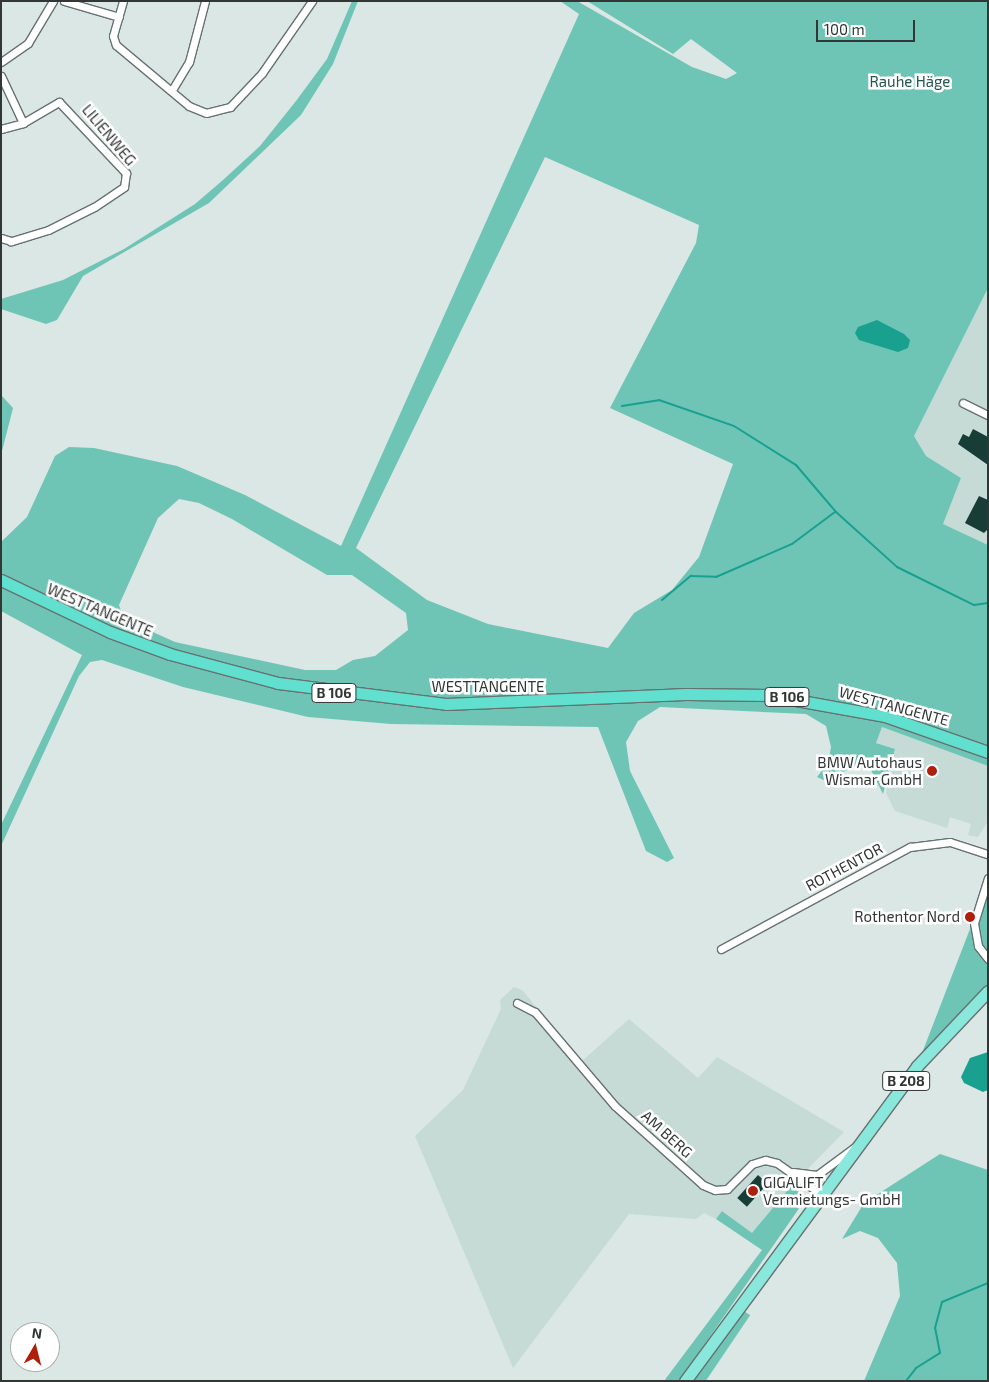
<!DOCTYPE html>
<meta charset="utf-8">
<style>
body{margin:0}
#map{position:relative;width:989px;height:1382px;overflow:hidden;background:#dae7e4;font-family:"Exo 2",sans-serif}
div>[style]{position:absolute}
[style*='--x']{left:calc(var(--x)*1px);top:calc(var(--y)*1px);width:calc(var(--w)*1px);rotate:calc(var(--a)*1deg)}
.built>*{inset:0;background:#c6dbd6}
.green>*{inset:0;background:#6ec5b6;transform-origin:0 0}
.water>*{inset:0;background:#19a08f}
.stream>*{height:2px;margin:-1px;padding:0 1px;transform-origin:1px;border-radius:1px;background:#19a08f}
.building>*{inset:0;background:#183d37;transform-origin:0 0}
.roads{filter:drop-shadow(1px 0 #667270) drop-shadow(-1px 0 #667270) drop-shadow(0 1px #667270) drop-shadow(0 -1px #667270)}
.minor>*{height:7px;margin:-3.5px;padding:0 3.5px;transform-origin:3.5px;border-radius:3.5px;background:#fff}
.primary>*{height:11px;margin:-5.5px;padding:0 5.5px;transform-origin:5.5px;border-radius:5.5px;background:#89e8db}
.trunk>*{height:11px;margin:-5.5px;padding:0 5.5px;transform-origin:5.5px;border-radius:5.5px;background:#62e0cf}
.dots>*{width:14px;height:14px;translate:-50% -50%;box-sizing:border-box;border:2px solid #fff;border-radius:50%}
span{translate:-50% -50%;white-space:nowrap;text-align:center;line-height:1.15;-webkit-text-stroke:5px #fff;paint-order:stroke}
.shield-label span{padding:1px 4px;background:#fff;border:1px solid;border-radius:4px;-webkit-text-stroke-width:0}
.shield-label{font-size:14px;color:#323736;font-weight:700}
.park-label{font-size:15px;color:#25574f}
.street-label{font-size:15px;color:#323736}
.poi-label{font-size:15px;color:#323736}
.right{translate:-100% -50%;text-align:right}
.left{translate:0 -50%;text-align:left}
.frame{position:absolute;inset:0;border:2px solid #323736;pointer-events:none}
.north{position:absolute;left:10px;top:1322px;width:50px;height:50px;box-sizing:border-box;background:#fff;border:1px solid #adafaf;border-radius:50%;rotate:8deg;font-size:14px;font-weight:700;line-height:20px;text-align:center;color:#323736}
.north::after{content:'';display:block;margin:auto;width:18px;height:22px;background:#ae1f0c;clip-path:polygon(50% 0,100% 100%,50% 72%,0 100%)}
.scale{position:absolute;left:816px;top:20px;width:99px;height:22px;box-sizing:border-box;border:2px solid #323736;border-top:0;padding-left:6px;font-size:15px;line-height:18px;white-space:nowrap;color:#323736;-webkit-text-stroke:4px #fff;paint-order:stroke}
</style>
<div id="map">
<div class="built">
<div style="clip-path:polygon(988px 288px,988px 545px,942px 524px,961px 478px,926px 456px,914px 436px)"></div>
<div style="clip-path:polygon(882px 727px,988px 766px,988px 821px,978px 837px,968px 835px,971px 824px,950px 817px,947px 828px,895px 811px,886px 793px,895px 749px,876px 743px)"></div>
<div style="clip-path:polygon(514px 987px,522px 990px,582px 1061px,629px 1019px,698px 1078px,717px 1057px,844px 1132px,792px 1185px,752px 1234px,723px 1211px,716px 1219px,704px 1213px,696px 1219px,629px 1214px,513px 1368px,415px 1136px,463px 1090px,501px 1009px,500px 1000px)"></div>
</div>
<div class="green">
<div style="clip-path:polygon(352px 1px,358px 1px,333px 64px,301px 115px,209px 203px,83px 276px,57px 320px,46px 324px,1px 309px,1px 299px,63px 280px,124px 249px,195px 204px,223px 180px,260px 146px,296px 101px,327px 59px)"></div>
<div style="clip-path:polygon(evenodd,560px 1px,577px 1px,692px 67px,726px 79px,737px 73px,691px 39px,673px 54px,587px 1px,988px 1px,988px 288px,914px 436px,926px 456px,961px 478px,943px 524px,988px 545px,988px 766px,882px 727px,876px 743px,895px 749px,883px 794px,866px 760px,826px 781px,817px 777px,828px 763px,831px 747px,826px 726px,806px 714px,660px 707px,638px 721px,626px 742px,630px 771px,674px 858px,667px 862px,646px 851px,598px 727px,391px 724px,308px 717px,183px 687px,102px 660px,90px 662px,79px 676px,1px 846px,1px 825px,82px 655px,1px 611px,1px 586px,63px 617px,162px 657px,299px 692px,418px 707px,506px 708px,662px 700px,772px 701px,768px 695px,511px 703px,330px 692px,170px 654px,1px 580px,1px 542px,27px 517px,55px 456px,69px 447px,94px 448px,177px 466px,245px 495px,341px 546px,579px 14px,560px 1px,545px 157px,699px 225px,696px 243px,610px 408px,733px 464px,699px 557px,672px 590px,634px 613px,608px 648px,488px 624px,427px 600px,356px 548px,545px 157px,560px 1px,179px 499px,199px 503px,232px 519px,327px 575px,352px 575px,406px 613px,408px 630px,375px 656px,353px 660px,336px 670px,305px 670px,175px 642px,124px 619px,119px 605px,158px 518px,179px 499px)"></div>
<div style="clip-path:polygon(2px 396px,13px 408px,1px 455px,1px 396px)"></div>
<div style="clip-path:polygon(988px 878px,988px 991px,917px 1066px,975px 916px)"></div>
<div style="clip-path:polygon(940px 1154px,988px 1170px,988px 1381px,864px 1381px,900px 1296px,897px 1263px,878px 1238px,860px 1231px,842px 1239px,864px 1203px)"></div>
<div style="clip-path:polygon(792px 1185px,803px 1197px,798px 1210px,679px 1381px,664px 1381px,762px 1250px,716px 1219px,722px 1211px,752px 1233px)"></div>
<div style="left:741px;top:1309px;width:11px;height:91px;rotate:34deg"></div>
</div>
<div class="water">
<div style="clip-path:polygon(877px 320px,904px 334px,910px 340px,908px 348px,898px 352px,859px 340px,855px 333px,858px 327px)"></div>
<div style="clip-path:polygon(988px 1052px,988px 1090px,983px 1092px,964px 1083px,961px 1077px,970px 1058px)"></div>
</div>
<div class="stream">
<div style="--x:622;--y:406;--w:37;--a:-9"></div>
<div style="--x:659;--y:400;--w:79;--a:19.1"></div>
<div style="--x:734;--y:426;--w:73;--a:32.2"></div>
<div style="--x:796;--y:465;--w:62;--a:49.6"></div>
<div style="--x:836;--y:512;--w:82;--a:42"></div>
<div style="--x:897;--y:567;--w:86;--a:26.3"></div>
<div style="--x:974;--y:605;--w:14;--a:-8"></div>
<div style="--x:662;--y:600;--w:38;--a:-40"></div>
<div style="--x:691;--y:576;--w:25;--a:2"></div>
<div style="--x:716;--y:577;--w:83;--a:-23.5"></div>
<div style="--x:792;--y:544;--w:54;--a:-36.7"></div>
<div style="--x:906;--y:1381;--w:16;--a:-52"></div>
<div style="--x:916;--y:1368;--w:28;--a:-32"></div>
<div style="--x:940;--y:1353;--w:25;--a:-101"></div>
<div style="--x:935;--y:1328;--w:27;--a:-75"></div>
<div style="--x:942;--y:1302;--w:50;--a:-22.4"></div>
</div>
<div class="building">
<div style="clip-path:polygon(973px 429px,988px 437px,988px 465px,958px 444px,963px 434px,969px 437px)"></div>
<div style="clip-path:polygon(979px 496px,988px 500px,988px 529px,984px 533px,965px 523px)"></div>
<div style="left:758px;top:1175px;width:13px;height:31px;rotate:42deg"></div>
</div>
<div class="roads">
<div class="minor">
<div style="--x:64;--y:1;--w:57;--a:16.2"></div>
<div style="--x:123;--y:1;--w:36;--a:106"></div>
<div style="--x:113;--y:36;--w:9;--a:72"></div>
<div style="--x:116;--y:45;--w:95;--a:39.9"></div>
<div style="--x:189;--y:106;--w:18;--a:22"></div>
<div style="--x:206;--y:113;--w:25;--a:-14"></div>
<div style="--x:230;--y:107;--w:47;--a:-46.7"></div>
<div style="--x:262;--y:73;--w:88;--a:-55.2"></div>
<div style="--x:1;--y:62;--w:33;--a:-35"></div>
<div style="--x:28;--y:43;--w:49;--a:-59.2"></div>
<div style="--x:1;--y:76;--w:52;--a:64.9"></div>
<div style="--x:172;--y:90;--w:33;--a:-59"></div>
<div style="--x:189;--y:62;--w:63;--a:-75.3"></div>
<div style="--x:1;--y:129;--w:23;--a:-15"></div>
<div style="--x:23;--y:123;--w:42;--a:-30.3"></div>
<div style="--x:59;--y:102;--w:98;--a:46.7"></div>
<div style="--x:126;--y:173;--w:14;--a:98"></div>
<div style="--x:124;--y:187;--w:36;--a:146"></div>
<div style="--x:94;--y:207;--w:51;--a:153.4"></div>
<div style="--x:48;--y:230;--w:39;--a:163"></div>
<div style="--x:11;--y:241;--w:10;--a:-163"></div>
<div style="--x:963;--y:403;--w:28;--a:26"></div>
<div style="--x:988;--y:878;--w:47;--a:107.3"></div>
<div style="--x:974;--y:923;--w:23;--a:80"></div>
<div style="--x:978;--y:946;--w:16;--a:52"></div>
<div style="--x:721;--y:949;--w:215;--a:-28.4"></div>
<div style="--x:910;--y:847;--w:40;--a:-7.1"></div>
<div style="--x:950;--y:842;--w:40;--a:18"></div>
<div style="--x:517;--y:1003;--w:20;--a:27"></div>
<div style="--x:535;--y:1012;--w:123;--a:49.6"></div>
<div style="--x:615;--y:1106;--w:118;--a:41.9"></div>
<div style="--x:703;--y:1185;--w:13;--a:23"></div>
<div style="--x:715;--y:1190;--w:12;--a:-5"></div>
<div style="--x:727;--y:1189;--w:35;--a:-45"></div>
<div style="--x:752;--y:1164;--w:14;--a:-17"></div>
<div style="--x:765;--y:1160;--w:12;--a:14"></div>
<div style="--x:777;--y:1163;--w:54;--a:35.2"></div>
<div style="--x:793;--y:1172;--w:24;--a:7"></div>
<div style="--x:817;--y:1175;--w:47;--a:-36.4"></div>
</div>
<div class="primary">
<div style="--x:685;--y:1381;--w:391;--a:-53.6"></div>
<div style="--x:917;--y:1066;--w:103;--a:-46.6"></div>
</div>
<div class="trunk">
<div style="--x:1;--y:580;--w:121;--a:25.5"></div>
<div style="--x:110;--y:632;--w:64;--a:20.1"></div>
<div style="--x:170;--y:654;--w:112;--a:15"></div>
<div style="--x:278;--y:683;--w:169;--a:7.1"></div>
<div style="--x:446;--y:704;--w:240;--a:-2.4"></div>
<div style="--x:686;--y:694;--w:82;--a:0.7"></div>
<div style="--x:768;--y:695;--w:119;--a:10.2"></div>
<div style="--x:885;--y:716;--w:109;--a:19.3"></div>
</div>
</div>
<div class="dots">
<div style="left:932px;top:771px;background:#ae1f0c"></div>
<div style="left:970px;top:917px;background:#ae1f0c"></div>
<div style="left:753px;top:1191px;background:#ae1f0c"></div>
</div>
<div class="shield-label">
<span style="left:334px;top:693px">B 106</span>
<span style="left:787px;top:697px">B 106</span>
<span style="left:906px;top:1081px">B 208</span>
</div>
<div class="park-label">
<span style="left:910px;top:82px">Rauhe Häge</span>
</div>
<div class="street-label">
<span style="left:109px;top:135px;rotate:50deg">LILIENWEG</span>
<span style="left:100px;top:610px;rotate:23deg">WESTTANGENTE</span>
<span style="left:488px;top:687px">WESTTANGENTE</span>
<span style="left:894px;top:706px;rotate:15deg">WESTTANGENTE</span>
<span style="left:844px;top:867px;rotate:-28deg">ROTHENTOR</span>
<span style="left:667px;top:1134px;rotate:42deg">AM BERG</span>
</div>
<div class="poi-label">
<span class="right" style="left:922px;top:771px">BMW Autohaus<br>Wismar GmbH</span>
<span class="right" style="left:960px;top:917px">Rothentor Nord</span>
<span class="left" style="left:763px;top:1191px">GIGALIFT<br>Vermietungs- GmbH</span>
</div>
<div class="frame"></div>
<div class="north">N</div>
<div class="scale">100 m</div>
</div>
